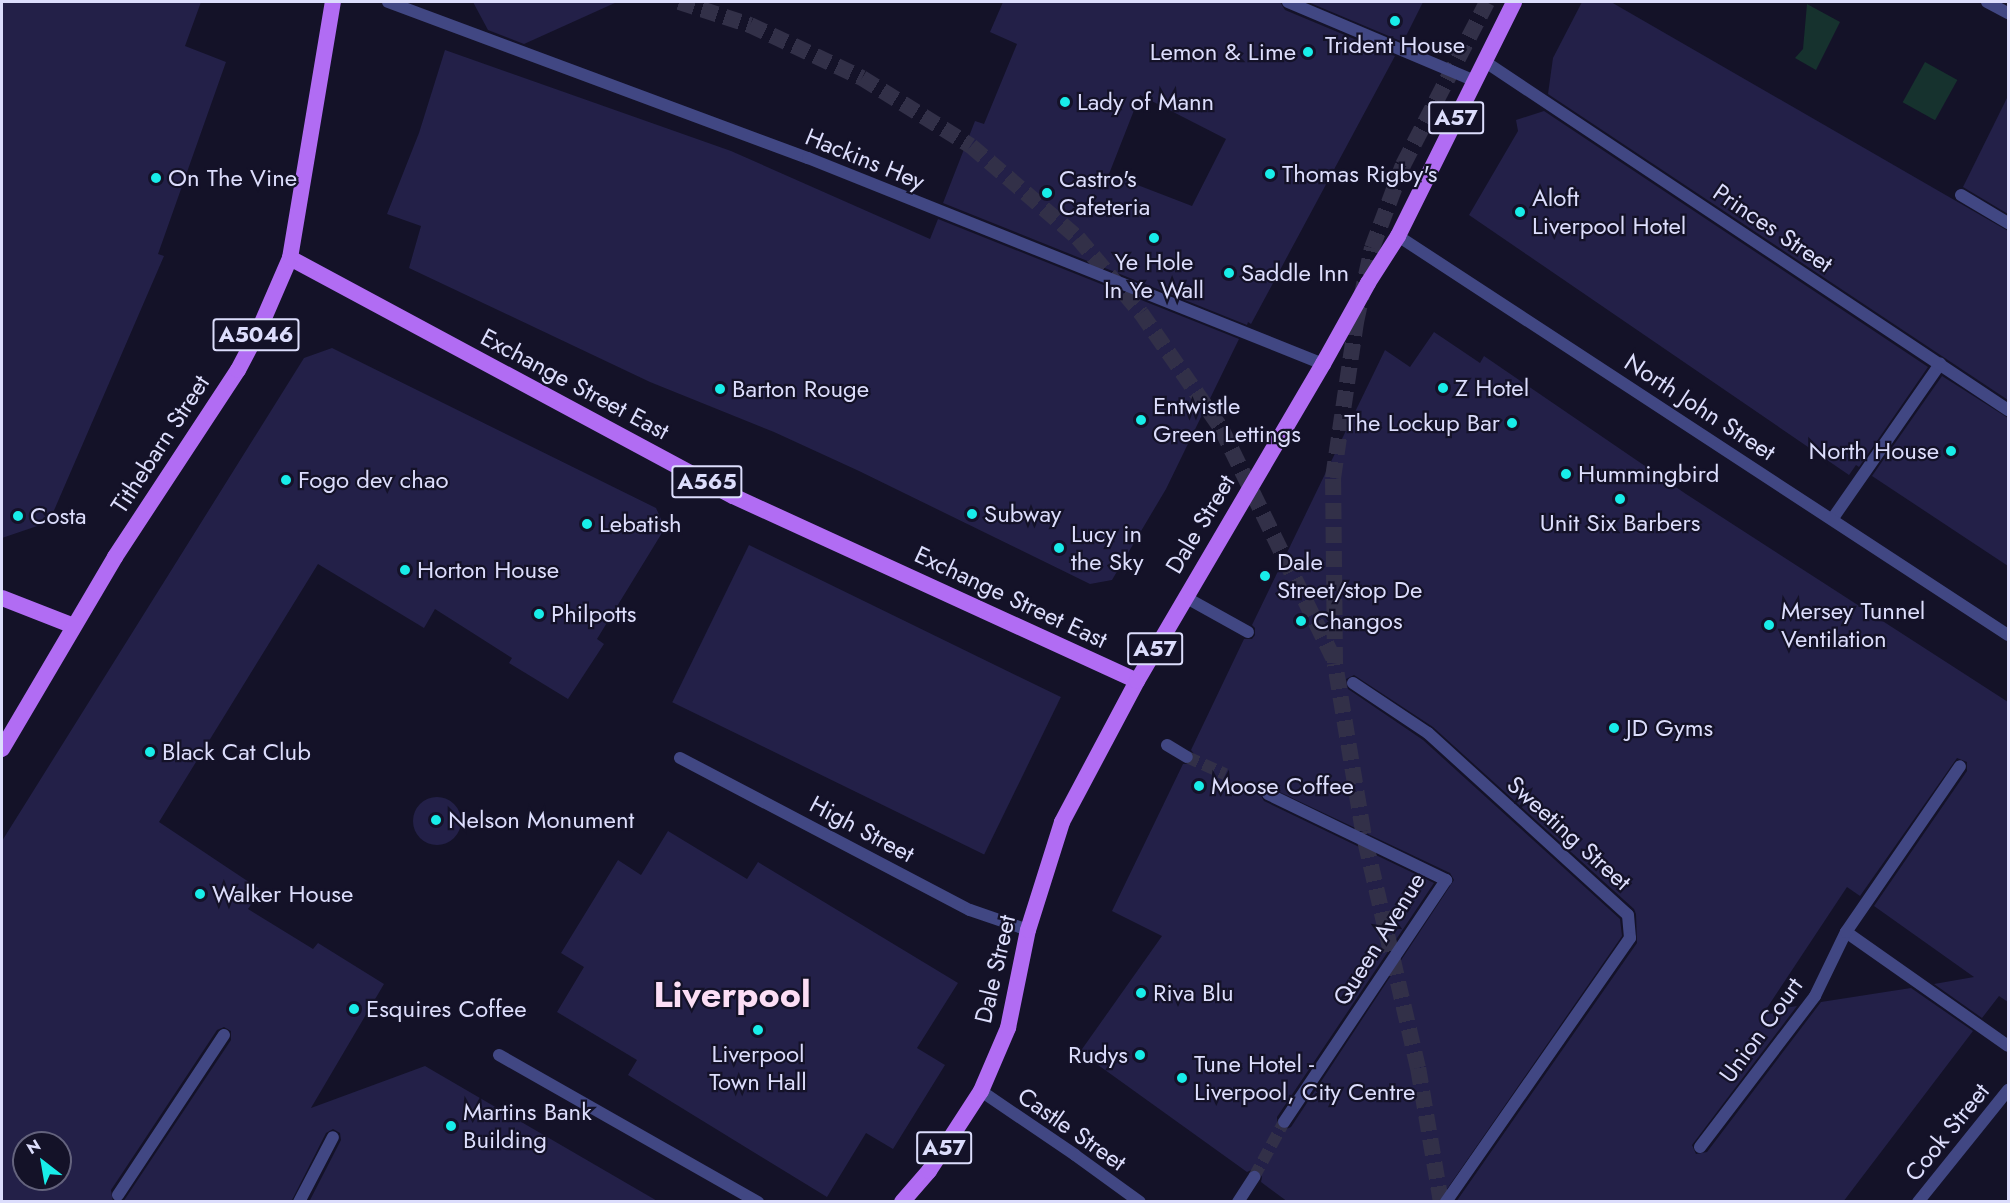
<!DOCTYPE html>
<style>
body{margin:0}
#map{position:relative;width:2010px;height:1203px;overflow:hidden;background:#141228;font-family:Jost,sans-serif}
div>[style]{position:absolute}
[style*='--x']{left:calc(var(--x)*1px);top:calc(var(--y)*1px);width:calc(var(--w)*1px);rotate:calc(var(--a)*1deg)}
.green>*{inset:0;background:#16322e;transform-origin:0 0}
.building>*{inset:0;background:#232048;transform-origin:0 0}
.round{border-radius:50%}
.pedestrian-tunnel>*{height:12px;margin-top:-6px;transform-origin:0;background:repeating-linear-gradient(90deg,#323048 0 12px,transparent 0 18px)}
.primary-tunnel>*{height:16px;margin-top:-8px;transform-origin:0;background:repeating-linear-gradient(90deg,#323048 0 16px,transparent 0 24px)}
.service>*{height:12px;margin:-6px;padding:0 6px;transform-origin:6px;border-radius:6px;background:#414783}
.pedestrian>*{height:12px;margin:-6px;padding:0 6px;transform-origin:6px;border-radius:6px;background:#414783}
.minor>*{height:12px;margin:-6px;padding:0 6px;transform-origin:6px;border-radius:6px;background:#414783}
.tertiary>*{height:12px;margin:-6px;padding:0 6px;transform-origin:6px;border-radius:6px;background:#414783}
.primary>*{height:16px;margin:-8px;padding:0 8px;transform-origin:8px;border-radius:8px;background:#b16cf3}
.dots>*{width:16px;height:16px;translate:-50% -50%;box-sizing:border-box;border:3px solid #141228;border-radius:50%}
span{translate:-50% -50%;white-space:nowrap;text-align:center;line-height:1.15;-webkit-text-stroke:4.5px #141228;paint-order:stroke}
.shield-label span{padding:2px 4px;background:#141228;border:2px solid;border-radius:4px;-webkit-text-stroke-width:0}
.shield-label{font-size:22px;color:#dcddfc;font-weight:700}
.poi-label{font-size:24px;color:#dcddfc}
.right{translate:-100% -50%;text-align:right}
.left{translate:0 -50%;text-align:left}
.street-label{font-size:24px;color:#dcddfc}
.town-label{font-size:36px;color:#fcdef5;font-weight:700}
.frame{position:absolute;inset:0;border:3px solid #dcddfc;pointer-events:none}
.north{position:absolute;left:12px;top:1131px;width:60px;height:60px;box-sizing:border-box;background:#141228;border:2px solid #64637d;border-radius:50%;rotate:329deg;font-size:16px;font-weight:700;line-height:24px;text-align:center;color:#dcddfc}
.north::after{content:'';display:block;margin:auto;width:21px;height:27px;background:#18ede9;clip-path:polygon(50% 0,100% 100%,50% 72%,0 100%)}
</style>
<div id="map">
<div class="green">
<div style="clip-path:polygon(1807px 4px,1840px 22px,1816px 70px,1795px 58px,1803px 49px)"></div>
<div style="left:1925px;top:62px;width:37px;height:46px;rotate:29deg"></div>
</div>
<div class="building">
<div style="clip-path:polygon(2px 2px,201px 2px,185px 46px,226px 62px,158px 254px,164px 256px,49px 522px,2px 538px)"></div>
<div style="clip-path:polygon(473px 2px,617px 2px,524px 44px,488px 30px)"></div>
<div style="clip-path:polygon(evenodd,1003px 2px,1280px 2px,1285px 10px,1395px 56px,1251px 324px,1248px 322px,1247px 325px,943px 203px,975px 121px,984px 124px,1017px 44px,990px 32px,1003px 2px,1140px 95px,1226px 139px,1192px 206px,1109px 174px,1140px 95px)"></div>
<div style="clip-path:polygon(1308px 2px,1423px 2px,1403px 42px)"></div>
<div style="clip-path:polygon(1582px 2px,1611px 2px,2008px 231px,2008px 400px,1548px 94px,1553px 58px)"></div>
<div style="clip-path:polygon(445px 50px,731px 151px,930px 239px,938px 219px,1239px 339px,1166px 489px,1112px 580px,1090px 584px,859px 471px,774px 432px,650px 382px,409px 268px,421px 226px,387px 214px,419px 133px)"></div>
<div style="clip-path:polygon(2008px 96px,2008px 214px,1963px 187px)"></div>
<div style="clip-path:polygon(1544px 111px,1928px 367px,1859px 467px,1856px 465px,1849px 475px,1469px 215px,1518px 131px,1516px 120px)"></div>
<div style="clip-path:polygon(evenodd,1434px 332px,1480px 363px,1484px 356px,1686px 494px,2008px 702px,2008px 1002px,1999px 996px,1982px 1018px,1934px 984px,1974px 977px,1874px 906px,1967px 771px,1967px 762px,1957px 758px,1860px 896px,1847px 887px,1765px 1011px,1797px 1006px,1692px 1145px,1696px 1154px,1707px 1152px,1821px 1002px,1911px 988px,1973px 1031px,1843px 1202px,1456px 1202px,1637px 943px,1636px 914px,1634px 909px,1433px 727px,1354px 675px,1346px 679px,1348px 689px,1423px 740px,1620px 919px,1622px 936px,1438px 1202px,1288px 1202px,1261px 1182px,1262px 1177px,1259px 1170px,1254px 1169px,1247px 1172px,1080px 1052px,1162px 936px,1112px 911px,1183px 764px,1190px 764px,1194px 761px,1194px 754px,1191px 750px,1244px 639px,1252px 639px,1255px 635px,1255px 628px,1252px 625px,1385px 350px,1410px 367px,1434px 332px,1267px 786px,1450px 873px,1454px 880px,1291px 1127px,1284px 1130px,1277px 1126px,1277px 1117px,1434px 883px,1264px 801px,1260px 794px,1267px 786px)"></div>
<div style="clip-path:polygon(evenodd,332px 348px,656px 508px,665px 528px,597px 639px,604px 644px,568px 699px,509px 663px,512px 658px,435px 609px,424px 628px,318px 564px,159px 822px,261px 890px,248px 909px,313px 949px,318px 943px,384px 984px,311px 1108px,425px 1066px,659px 1202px,309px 1202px,341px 1140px,340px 1133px,333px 1129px,326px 1133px,291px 1202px,123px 1202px,231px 1040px,231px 1031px,224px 1027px,217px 1030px,111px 1190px,113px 1202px,2px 1202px,2px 841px,304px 358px,332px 348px,24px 1143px,60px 1143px,60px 1179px,24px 1179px,24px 1143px)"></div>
<div style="clip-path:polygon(1942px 376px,2008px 418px,2008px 566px,1872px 476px)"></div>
<div style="left:749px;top:545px;width:347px;height:175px;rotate:26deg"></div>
<div class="round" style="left:413px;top:797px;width:48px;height:48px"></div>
<div style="clip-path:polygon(668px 831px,747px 879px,758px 862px,958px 983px,917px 1048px,945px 1065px,893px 1149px,866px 1133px,827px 1197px,628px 1075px,637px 1060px,557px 1012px,584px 967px,561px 953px,618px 860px,641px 875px)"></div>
</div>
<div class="pedestrian-tunnel">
<div style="--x:1187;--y:757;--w:42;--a:24.1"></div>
<div style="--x:1254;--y:1177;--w:63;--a:-61.4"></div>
</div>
<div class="primary-tunnel">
<div style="--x:679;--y:2;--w:75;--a:17.9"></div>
<div style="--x:750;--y:25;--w:124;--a:25.3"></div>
<div style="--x:862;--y:78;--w:128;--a:32"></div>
<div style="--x:971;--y:146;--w:141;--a:40.7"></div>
<div style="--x:1078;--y:238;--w:98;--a:50"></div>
<div style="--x:1141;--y:313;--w:140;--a:55.2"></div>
<div style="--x:1221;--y:428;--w:256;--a:64"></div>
<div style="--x:1441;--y:1202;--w:136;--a:-99.7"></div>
<div style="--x:1418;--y:1068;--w:243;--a:-103.1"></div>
<div style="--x:1363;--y:831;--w:170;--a:-99.5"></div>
<div style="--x:1335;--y:663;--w:185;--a:-90.6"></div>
<div style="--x:1333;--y:478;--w:158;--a:-81.6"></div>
<div style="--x:1356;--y:322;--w:76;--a:-77.8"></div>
<div style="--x:1372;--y:248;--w:89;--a:-69.5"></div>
<div style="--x:1403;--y:165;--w:183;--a:-62.7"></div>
</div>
<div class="service">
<div style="--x:1288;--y:2;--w:203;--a:22.9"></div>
<div style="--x:1961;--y:195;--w:55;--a:30.8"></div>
<div style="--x:1833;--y:518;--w:188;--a:-55.2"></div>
<div style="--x:1185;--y:597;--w:72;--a:29.1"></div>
<div style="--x:1353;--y:683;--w:90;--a:33.7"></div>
<div style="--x:1428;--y:733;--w:270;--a:42.3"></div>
<div style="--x:1628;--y:915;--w:23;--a:85"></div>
<div style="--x:1630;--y:938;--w:322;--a:124.9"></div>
<div style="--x:1846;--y:932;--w:198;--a:35.1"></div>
<div style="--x:1700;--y:1147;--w:190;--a:-52.7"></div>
<div style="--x:1815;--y:996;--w:71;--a:-64.2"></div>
<div style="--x:1846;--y:932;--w:201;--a:-55.5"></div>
<div style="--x:118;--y:1195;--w:192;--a:-56.5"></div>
</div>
<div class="pedestrian">
<div style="--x:1167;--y:745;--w:23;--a:31"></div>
<div style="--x:1268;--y:794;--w:198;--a:25.8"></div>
<div style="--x:1446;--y:880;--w:291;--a:123.8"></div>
<div style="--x:1075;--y:1155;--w:80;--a:35.9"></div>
<div style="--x:1238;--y:1202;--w:30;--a:-57"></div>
</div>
<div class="minor">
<div style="--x:388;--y:2;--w:448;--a:20.4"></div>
<div style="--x:808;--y:158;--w:555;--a:21.8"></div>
<div style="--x:1987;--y:2;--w:24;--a:28"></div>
<div style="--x:1484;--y:61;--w:630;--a:33.66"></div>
<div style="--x:1398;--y:236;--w:729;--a:33.19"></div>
<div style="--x:680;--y:758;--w:327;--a:27.7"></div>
<div style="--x:970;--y:910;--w:61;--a:19"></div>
<div style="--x:499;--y:1055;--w:298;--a:29.6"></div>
<div style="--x:981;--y:1091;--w:114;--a:34.2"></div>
<div style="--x:299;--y:1202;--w:73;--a:-62.4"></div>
</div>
<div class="tertiary">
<div style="--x:1918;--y:1202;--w:144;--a:-51.2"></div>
</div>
<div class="primary">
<div style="--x:290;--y:258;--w:503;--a:28.25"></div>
<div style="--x:733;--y:496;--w:444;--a:24.6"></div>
<div style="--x:2;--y:598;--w:77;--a:21.3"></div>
<div style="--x:2;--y:749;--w:223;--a:-59.5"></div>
<div style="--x:115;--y:557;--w:224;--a:-56.7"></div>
<div style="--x:238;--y:370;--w:43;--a:-62.2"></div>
<div style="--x:258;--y:332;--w:81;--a:-66.6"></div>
<div style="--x:290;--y:258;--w:260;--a:-80.5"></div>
<div style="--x:902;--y:1202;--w:41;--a:-48.9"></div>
<div style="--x:929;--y:1171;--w:95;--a:-57"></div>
<div style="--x:981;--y:1091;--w:69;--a:-66.8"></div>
<div style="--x:1008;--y:1028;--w:100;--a:-78.5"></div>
<div style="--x:1028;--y:930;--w:113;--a:-72.5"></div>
<div style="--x:1062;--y:822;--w:160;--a:-62"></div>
<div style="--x:1137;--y:681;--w:368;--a:-59.6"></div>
<div style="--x:1323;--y:364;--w:93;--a:-60.9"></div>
<div style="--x:1368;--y:283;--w:56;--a:-57.4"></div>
<div style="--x:1398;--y:236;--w:261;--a:-63.6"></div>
</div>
<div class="dots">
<div style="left:1395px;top:21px;background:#18ede9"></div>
<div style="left:1308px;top:52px;background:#18ede9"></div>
<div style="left:1065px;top:102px;background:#18ede9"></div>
<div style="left:1270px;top:174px;background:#18ede9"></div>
<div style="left:156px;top:178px;background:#18ede9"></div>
<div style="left:1047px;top:193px;background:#18ede9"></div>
<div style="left:1520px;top:212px;background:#18ede9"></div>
<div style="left:1154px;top:238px;background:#18ede9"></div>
<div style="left:1229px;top:273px;background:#18ede9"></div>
<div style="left:1443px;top:388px;background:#18ede9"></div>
<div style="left:720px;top:389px;background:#18ede9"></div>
<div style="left:1141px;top:420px;background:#18ede9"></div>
<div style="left:1512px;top:423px;background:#18ede9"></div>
<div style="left:1951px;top:451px;background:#18ede9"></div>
<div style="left:1566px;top:474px;background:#18ede9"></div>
<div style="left:286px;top:480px;background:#18ede9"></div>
<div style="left:1620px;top:499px;background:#18ede9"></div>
<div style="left:972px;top:514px;background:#18ede9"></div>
<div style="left:18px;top:516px;background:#18ede9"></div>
<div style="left:587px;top:524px;background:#18ede9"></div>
<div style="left:1059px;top:548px;background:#18ede9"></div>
<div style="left:405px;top:570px;background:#18ede9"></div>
<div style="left:1265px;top:576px;background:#18ede9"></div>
<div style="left:539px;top:614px;background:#18ede9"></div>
<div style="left:1301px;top:621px;background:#18ede9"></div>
<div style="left:1769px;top:625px;background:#18ede9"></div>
<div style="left:1614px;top:728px;background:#18ede9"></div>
<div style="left:150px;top:752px;background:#18ede9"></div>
<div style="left:1199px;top:786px;background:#18ede9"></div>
<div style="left:436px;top:820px;background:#18ede9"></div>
<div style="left:200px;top:894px;background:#18ede9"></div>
<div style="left:1141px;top:993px;background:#18ede9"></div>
<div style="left:354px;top:1009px;background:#18ede9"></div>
<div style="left:758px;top:1030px;background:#18ede9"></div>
<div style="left:1140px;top:1055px;background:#18ede9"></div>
<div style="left:1182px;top:1078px;background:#18ede9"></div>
<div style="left:451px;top:1126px;background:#18ede9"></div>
</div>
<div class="shield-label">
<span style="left:1456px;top:118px">A57</span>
<span style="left:256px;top:335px">A5046</span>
<span style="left:707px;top:482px">A565</span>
<span style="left:1155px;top:649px">A57</span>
<span style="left:944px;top:1148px">A57</span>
</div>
<div class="poi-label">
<span style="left:1395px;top:45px">Trident House</span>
<span class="right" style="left:1296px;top:52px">Lemon &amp; Lime</span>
<span class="left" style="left:1077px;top:102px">Lady of Mann</span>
<span class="left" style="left:1282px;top:174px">Thomas Rigby's</span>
<span class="left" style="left:168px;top:178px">On The Vine</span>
<span class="left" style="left:1059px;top:193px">Castro's<br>Cafeteria</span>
<span class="left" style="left:1532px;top:212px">Aloft<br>Liverpool Hotel</span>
<span style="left:1154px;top:276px">Ye Hole<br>In Ye Wall</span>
<span class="left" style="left:1241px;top:273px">Saddle Inn</span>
<span class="left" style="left:1455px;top:388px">Z Hotel</span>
<span class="left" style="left:732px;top:389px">Barton Rouge</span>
<span class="left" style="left:1153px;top:420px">Entwistle<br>Green Lettings</span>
<span class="right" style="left:1500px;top:423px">The Lockup Bar</span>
<span class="right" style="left:1939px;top:451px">North House</span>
<span class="left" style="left:1578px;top:474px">Hummingbird</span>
<span class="left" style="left:298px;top:480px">Fogo dev chao</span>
<span class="left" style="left:984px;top:514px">Subway</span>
<span class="left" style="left:30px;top:516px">Costa</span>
<span style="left:1620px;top:523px">Unit Six Barbers</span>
<span class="left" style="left:599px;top:524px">Lebatish</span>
<span class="left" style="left:1071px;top:548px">Lucy in<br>the Sky</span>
<span class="left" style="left:1277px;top:576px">Dale<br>Street/stop De</span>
<span class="left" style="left:417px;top:570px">Horton House</span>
<span class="left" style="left:1781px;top:625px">Mersey Tunnel<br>Ventilation</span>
<span class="left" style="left:551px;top:614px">Philpotts</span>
<span class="left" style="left:1313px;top:621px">Changos</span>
<span class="left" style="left:1626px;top:728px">JD Gyms</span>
<span class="left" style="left:162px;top:752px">Black Cat Club</span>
<span class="left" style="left:1211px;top:786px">Moose Coffee</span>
<span class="left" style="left:448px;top:820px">Nelson Monument</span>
<span class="left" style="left:212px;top:894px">Walker House</span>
<span class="left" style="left:1153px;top:993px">Riva Blu</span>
<span class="left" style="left:366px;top:1009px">Esquires Coffee</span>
<span style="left:758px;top:1068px">Liverpool<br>Town Hall</span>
<span class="right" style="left:1128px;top:1055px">Rudys</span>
<span class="left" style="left:1194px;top:1078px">Tune Hotel -<br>Liverpool, City Centre</span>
<span class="left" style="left:463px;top:1126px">Martins Bank<br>Building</span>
</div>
<div class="street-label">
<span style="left:865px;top:159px;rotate:22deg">Hackins Hey</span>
<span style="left:1773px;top:228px;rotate:34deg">Princes Street</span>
<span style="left:575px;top:384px;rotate:28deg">Exchange Street East</span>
<span style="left:1700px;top:407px;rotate:33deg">North John Street</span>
<span style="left:160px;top:444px;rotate:-57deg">Tithebarn Street</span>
<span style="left:1200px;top:524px;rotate:-59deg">Dale Street</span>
<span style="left:1011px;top:597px;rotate:25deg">Exchange Street East</span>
<span style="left:862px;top:829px;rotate:28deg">High Street</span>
<span style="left:1569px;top:833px;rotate:42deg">Sweeting Street</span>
<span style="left:1379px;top:939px;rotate:-58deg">Queen Avenue</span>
<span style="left:995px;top:969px;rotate:-77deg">Dale Street</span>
<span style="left:1761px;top:1030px;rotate:-54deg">Union Court</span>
<span style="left:1072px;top:1129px;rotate:35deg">Castle Street</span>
<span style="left:1947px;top:1132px;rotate:-51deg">Cook Street</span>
</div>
<div class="town-label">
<span style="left:732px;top:995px">Liverpool</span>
</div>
<div class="frame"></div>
<div class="north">N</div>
</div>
